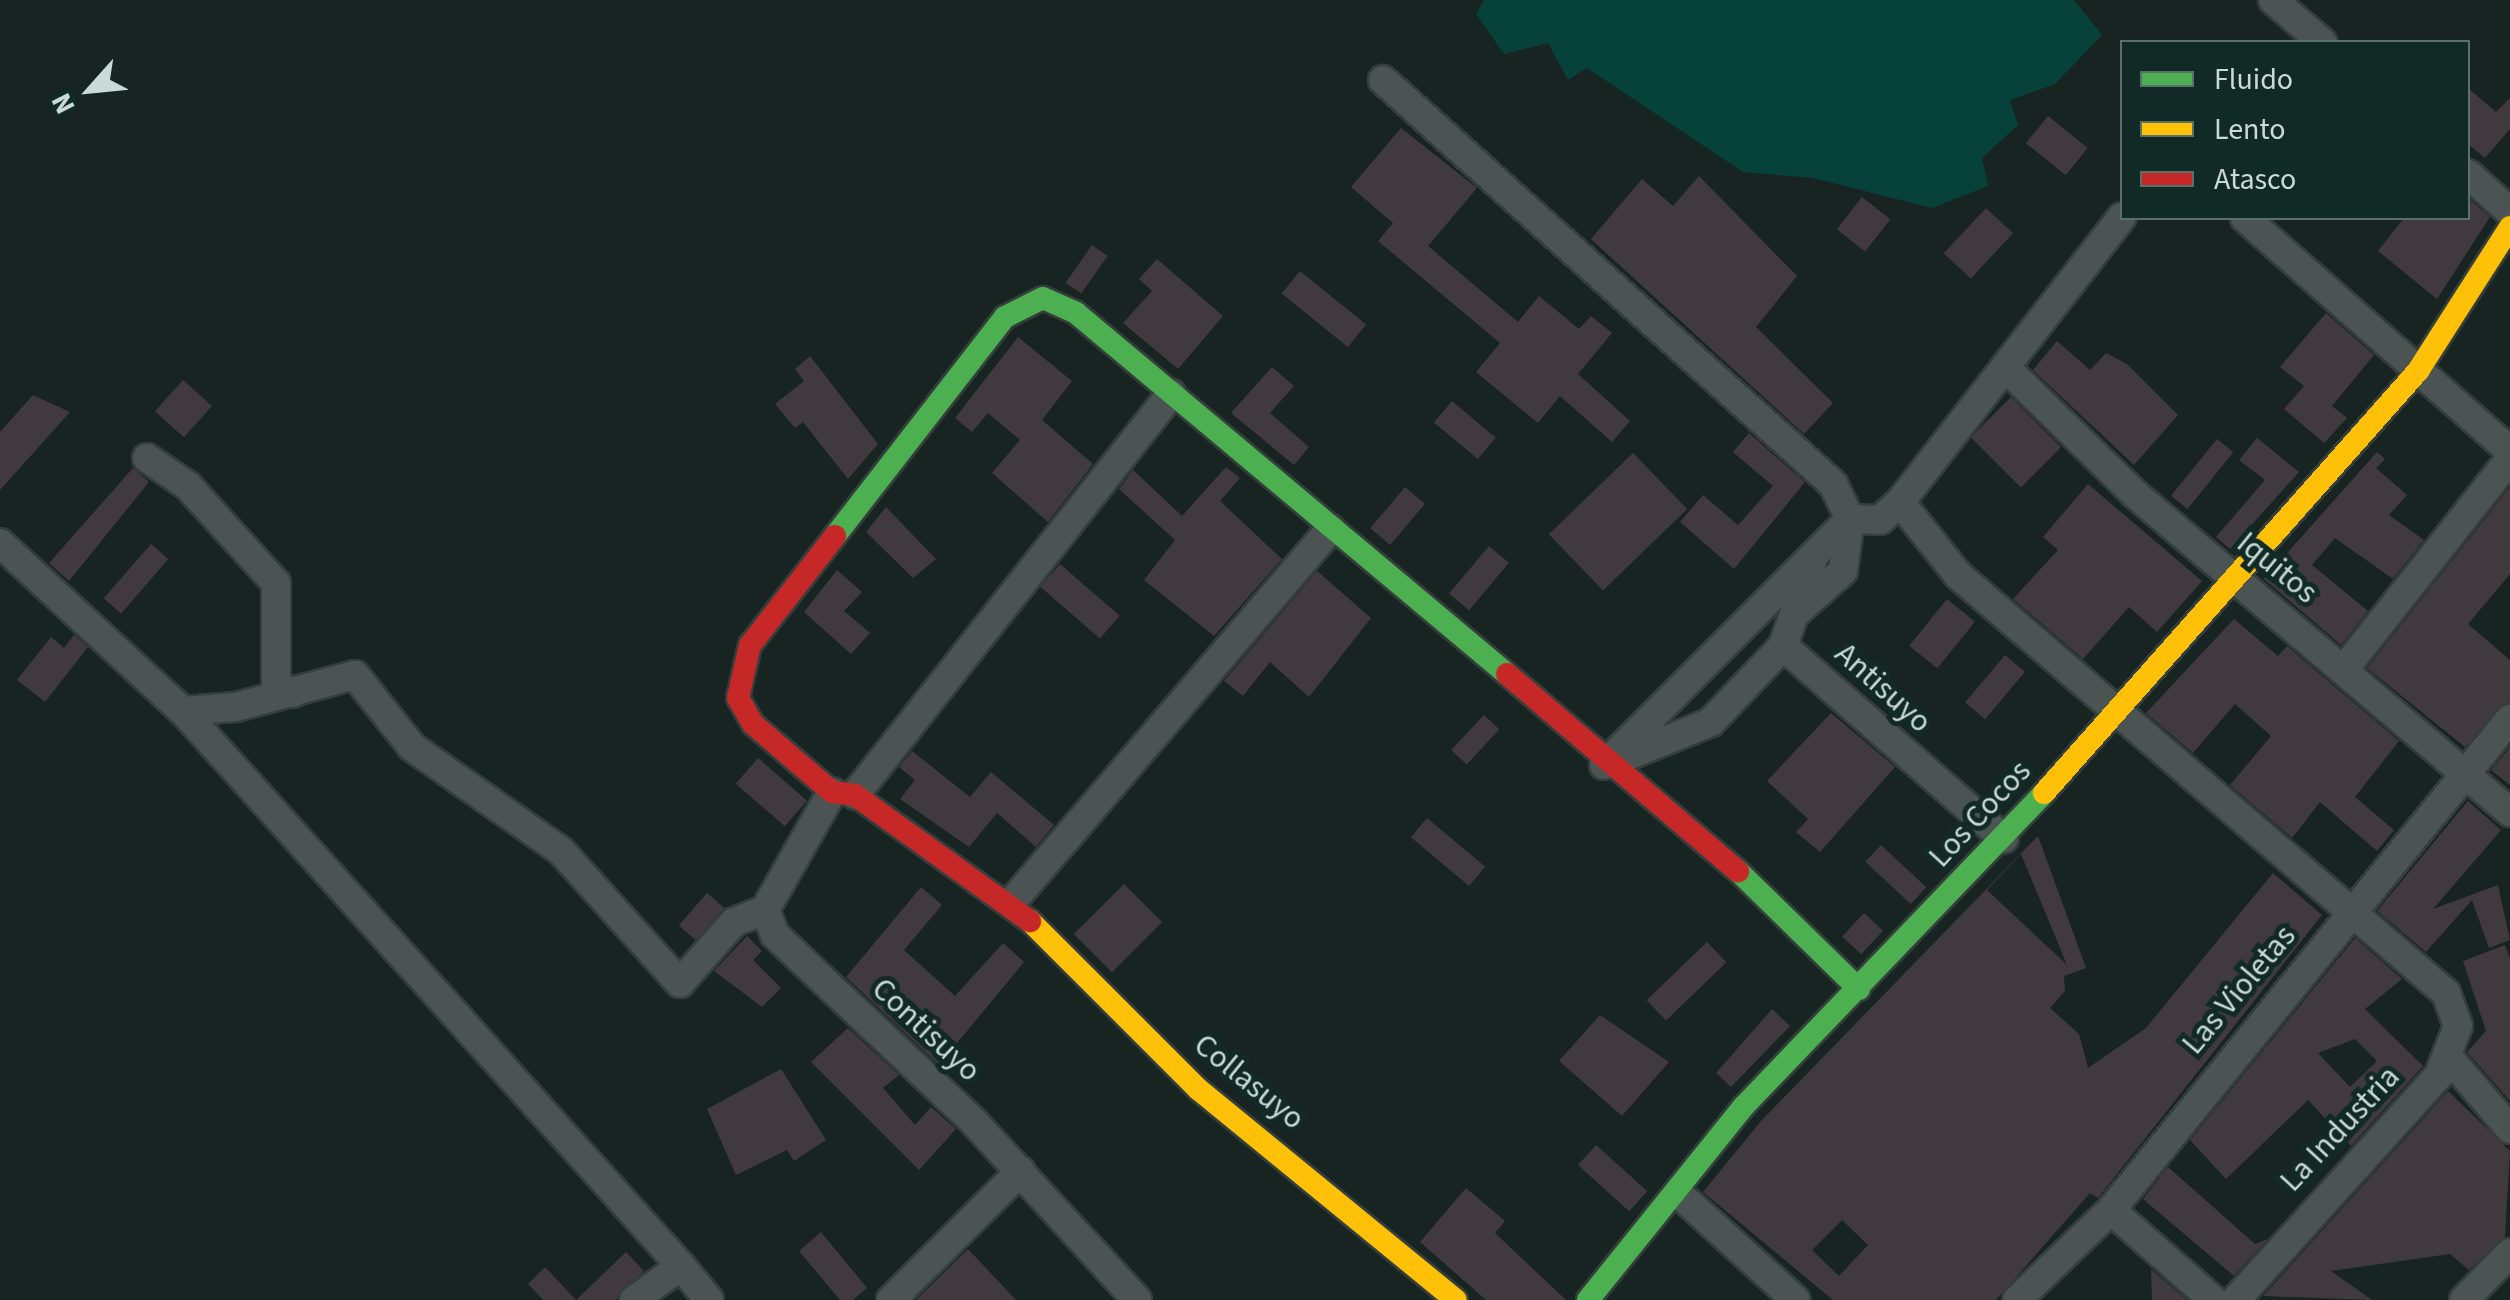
<!DOCTYPE html>
<style>
body{margin:0}
#map{position:relative;width:2510px;height:1300px;overflow:hidden;background:#172422;font-family:"Source Sans 3",sans-serif}
div>[style]{position:absolute}
[style*='--x']{left:calc(var(--x)*1px);top:calc(var(--y)*1px);width:calc(var(--w)*1px);rotate:calc(var(--a)*1deg)}
.green>*{inset:0;background:#07423a}
.building>*{inset:0;background:#403a3e;transform-origin:0 0}
.roads{filter:drop-shadow(2px 0 #343e3c) drop-shadow(-2px 0 #343e3c) drop-shadow(0 2px #343e3c) drop-shadow(0 -2px #343e3c)}
.street>*{height:28px;margin:-14px;padding:0 14px;transform-origin:14px;border-radius:14px;background:#4b5452}
.fast>*{height:22px;margin:-11px;padding:0 11px;transform-origin:11px;border-radius:11px;background:#4caf50}
.slow>*{height:22px;margin:-11px;padding:0 11px;transform-origin:11px;border-radius:11px;background:#ffc107}
.jam>*{height:22px;margin:-11px;padding:0 11px;transform-origin:11px;border-radius:11px;background:#c62828}
span{translate:-50% -50%;white-space:nowrap;text-align:center;line-height:1.15;-webkit-text-stroke:10px #112a26;paint-order:stroke}
.street-label{font-size:32px;color:#cbdad7}
.legend{position:absolute;left:2120px;top:40px;width:350px;height:180px;box-sizing:border-box;background:#112a26;border:2px solid #5b706d;margin:0;padding:12px 18px;list-style:none;font-size:30px;color:#cbdad7}
.legend li{display:flex;align-items:center;gap:20px;height:50px}
.legend b{width:50px;border:2px solid #5b706d}
.north{position:absolute;left:40px;top:40px;width:100px;height:100px;-webkit-text-stroke:8px #112a26;paint-order:stroke;rotate:243deg;font-size:28px;font-weight:700;line-height:40px;text-align:center;color:#cbdad7}
.north::after{content:'';display:block;margin:auto;width:35px;height:45px;background:#cbdad7;clip-path:polygon(50% 0,100% 100%,50% 72%,0 100%)}
</style>
<div id="map">
<div class="green">
<div style="clip-path:polygon(1484px 0,2074px 0,2102px 35px,2055px 84px,2010px 100px,2018px 125px,1982px 158px,1988px 186px,1932px 208px,1813px 178px,1743px 172px,1587px 68px,1568px 80px,1548px 43px,1504px 54px,1476px 14px)"></div>
</div>
<div class="building">
<div style="clip-path:polygon(2468px 88px,2496px 112px,2510px 98px,2510px 129px,2485px 158px,2468px 144px)"></div>
<div style="left:2048px;top:116px;width:51px;height:35px;rotate:39deg"></div>
<div style="clip-path:polygon(1401px 128px,1477px 188px,1428px 246px,1518px 322px,1539px 296px,1579px 329px,1591px 316px,1612px 333px,1578px 374px,1630px 421px,1612px 442px,1560px 396px,1538px 423px,1476px 372px,1500px 343px,1378px 241px,1393px 223px,1351px 187px)"></div>
<div style="clip-path:polygon(1699px 176px,1797px 276px,1756px 327px,1833px 403px,1804px 434px,1591px 239px,1642px 179px,1673px 206px)"></div>
<div style="left:1862px;top:197px;width:36px;height:41px;rotate:38deg"></div>
<div style="clip-path:polygon(2468px 198px,2490px 217px,2437px 299px,2378px 251px,2404px 218px,2468px 218px)"></div>
<div style="left:1986px;top:208px;width:37px;height:62px;rotate:43deg"></div>
<div style="left:1092px;top:245px;width:19px;height:46px;rotate:35deg"></div>
<div style="clip-path:polygon(1157px 259px,1223px 316px,1178px 369px,1123px 323px,1152px 291px,1139px 279px)"></div>
<div style="left:1300px;top:271px;width:85px;height:29px;rotate:39deg"></div>
<div style="clip-path:polygon(2326px 313px,2374px 355px,2332px 406px,2347px 418px,2324px 443px,2284px 409px,2304px 386px,2280px 367px)"></div>
<div style="clip-path:polygon(1018px 337px,1072px 381px,1042px 420px,1093px 464px,1048px 522px,992px 473px,1020px 440px,988px 413px,972px 432px,955px 418px)"></div>
<div style="clip-path:polygon(2057px 341px,2090px 370px,2106px 353px,2127px 364px,2178px 415px,2134px 465px,2033px 370px)"></div>
<div style="clip-path:polygon(810px 356px,878px 444px,848px 479px,803px 422px,795px 428px,775px 404px,804px 381px,795px 369px)"></div>
<div style="clip-path:polygon(1272px 367px,1294px 386px,1270px 413px,1309px 447px,1294px 465px,1231px 413px)"></div>
<div style="left:183px;top:380px;width:39px;height:42px;rotate:42deg"></div>
<div style="clip-path:polygon(33px 395px,70px 412px,0 490px,0 432px)"></div>
<div style="left:2011px;top:397px;width:71px;height:57px;rotate:45deg"></div>
<div style="left:1452px;top:401px;width:57px;height:28px;rotate:40deg"></div>
<div style="clip-path:polygon(1749px 433px,1805px 482px,1734px 569px,1680px 522px,1703px 495px,1738px 525px,1773px 486px,1733px 452px)"></div>
<div style="clip-path:polygon(2257px 438px,2299px 472px,2230px 549px,2216px 537px,2265px 480px,2239px 460px)"></div>
<div style="left:2217px;top:439px;width:21px;height:73px;rotate:39deg"></div>
<div style="clip-path:polygon(2377px 452px,2385px 459px,2376px 468px,2407px 495px,2389px 515px,2424px 540px,2393px 579px,2335px 538px,2312px 565px,2368px 611px,2341px 645px,2264px 579px)"></div>
<div style="left:1633px;top:453px;width:78px;height:117px;rotate:46deg"></div>
<div style="clip-path:polygon(1226px 467px,1240px 478px,1220px 501px,1282px 559px,1214px 636px,1144px 580px,1175px 540px,1119px 489px,1133px 470px,1182px 516px)"></div>
<div style="clip-path:polygon(133px 468px,149px 482px,69px 581px,49px 563px)"></div>
<div style="clip-path:polygon(2088px 484px,2202px 581px,2157px 632px,2129px 607px,2083px 659px,2013px 599px,2058px 550px,2043px 537px)"></div>
<div style="left:1405px;top:487px;width:26px;height:54px;rotate:40deg"></div>
<div style="clip-path:polygon(2510px 487px,2510px 574px,2468px 624px,2510px 660px,2510px 702px,2465px 747px,2367px 668px)"></div>
<div style="clip-path:polygon(886px 507px,936px 559px,913px 578px,866px 532px)"></div>
<div style="left:151px;top:544px;width:23px;height:72px;rotate:41deg"></div>
<div style="left:1489px;top:546px;width:26px;height:62px;rotate:40deg"></div>
<div style="left:1060px;top:564px;width:79px;height:30px;rotate:41deg"></div>
<div style="clip-path:polygon(837px 570px,862px 592px,844px 611px,870px 633px,851px 654px,804px 612px)"></div>
<div style="clip-path:polygon(1317px 571px,1371px 618px,1309px 697px,1270px 662px,1243px 696px,1224px 681px)"></div>
<div style="left:1947px;top:599px;width:36px;height:60px;rotate:39deg"></div>
<div style="clip-path:polygon(2234px 619px,2278px 656px,2287px 646px,2399px 741px,2355px 797px,2394px 830px,2377px 851px,2320px 802px,2292px 838px,2230px 785px,2271px 736px,2235px 704px,2193px 753px,2146px 713px)"></div>
<div style="clip-path:polygon(74px 635px,88px 647px,45px 702px,17px 680px,51px 637px,64px 648px)"></div>
<div style="left:2005px;top:655px;width:26px;height:62px;rotate:40deg"></div>
<div style="clip-path:polygon(1831px 713px,1895px 767px,1820px 852px,1796px 832px,1808px 819px,1767px 781px)"></div>
<div style="left:1484px;top:715px;width:21px;height:48px;rotate:43deg"></div>
<div style="clip-path:polygon(2510px 747px,2510px 785px,2491px 770px)"></div>
<div style="clip-path:polygon(912px 751px,970px 797px,991px 772px,1054px 825px,1036px 847px,997px 813px,969px 847px,900px 799px,915px 780px,899px 767px)"></div>
<div style="left:758px;top:758px;width:65px;height:34px;rotate:41deg"></div>
<div style="clip-path:polygon(2468px 801px,2501px 830px,2433px 909px,2498px 885px,2510px 940px,2489px 948px,2472px 900px,2426px 952px,2377px 911px)"></div>
<div style="left:1427px;top:818px;width:76px;height:25px;rotate:40deg"></div>
<div style="clip-path:polygon(evenodd,2038px 836px,2086px 968px,2064px 976px,2065px 991px,2050px 1008px,2079px 1034px,2088px 1068px,2146px 1028px,2273px 873px,2322px 915px,2098px 1198px,2090px 1193px,1996px 1300px,1833px 1300px,1703px 1192px,1761px 1121px,2038px 836px,2021px 854px,2067px 965px,1987px 890px,2021px 854px,2038px 836px,1842px 1220px,1868px 1245px,1839px 1276px,1812px 1250px,1842px 1220px)"></div>
<div style="left:1881px;top:845px;width:62px;height:23px;rotate:43deg"></div>
<div style="left:1124px;top:884px;width:54px;height:71px;rotate:45deg"></div>
<div style="clip-path:polygon(921px 887px,942px 905px,904px 950px,955px 996px,1003px 943px,1024px 962px,939px 1065px,846px 977px)"></div>
<div style="left:707px;top:893px;width:23px;height:43px;rotate:41deg"></div>
<div style="left:1864px;top:913px;width:26px;height:32px;rotate:43deg"></div>
<div style="clip-path:polygon(747px 936px,762px 951px,753px 960px,781px 988px,762px 1007px,714px 971px)"></div>
<div style="clip-path:polygon(evenodd,2355px 938px,2402px 979px,2365px 1009px,2423px 1066px,2351px 1146px,2308px 1100px,2226px 1179px,2190px 1140px,2355px 938px,2355px 1039px,2377px 1061px,2350px 1087px,2318px 1053px,2355px 1039px)"></div>
<div style="left:1707px;top:942px;width:28px;height:84px;rotate:46deg"></div>
<div style="clip-path:polygon(2505px 945px,2510px 959px,2510px 1101px,2467px 1052px,2486px 1031px,2463px 961px)"></div>
<div style="clip-path:polygon(1772px 1009px,1790px 1026px,1731px 1087px,1716px 1073px)"></div>
<div style="clip-path:polygon(1600px 1015px,1669px 1062px,1622px 1116px,1559px 1061px)"></div>
<div style="clip-path:polygon(848px 1028px,899px 1075px,883px 1088px,915px 1125px,931px 1107px,956px 1129px,919px 1170px,811px 1062px)"></div>
<div style="clip-path:polygon(781px 1069px,826px 1140px,794px 1161px,787px 1150px,736px 1175px,707px 1109px)"></div>
<div style="clip-path:polygon(2448px 1091px,2510px 1151px,2505px 1236px,2469px 1270px,2450px 1254px,2331px 1271px,2372px 1300px,2263px 1296px)"></div>
<div style="left:1596px;top:1145px;width:69px;height:27px;rotate:42deg"></div>
<div style="clip-path:polygon(2168px 1167px,2255px 1244px,2268px 1239px,2234px 1276px,2143px 1199px)"></div>
<div style="clip-path:polygon(1466px 1188px,1505px 1221px,1495px 1233px,1566px 1300px,1486px 1300px,1420px 1242px)"></div>
<div style="clip-path:polygon(821px 1232px,867px 1288px,853px 1300px,840px 1300px,799px 1251px)"></div>
<div style="clip-path:polygon(968px 1249px,1016px 1300px,916px 1300px)"></div>
<div style="clip-path:polygon(626px 1252px,644px 1271px,616px 1300px,543px 1300px,528px 1284px,545px 1267px,576px 1300px)"></div>
<div style="clip-path:polygon(2151px 1269px,2187px 1300px,2152px 1300px)"></div>
</div>
<div class="roads">
<div class="street">
<div style="--x:2273;--y:0;--w:65;--a:40.6"></div>
<div style="--x:1383;--y:80;--w:605;--a:41.92"></div>
<div style="--x:1833;--y:484;--w:39;--a:64"></div>
<div style="--x:1850;--y:519;--w:52;--a:97.7"></div>
<div style="--x:1843;--y:571;--w:60;--a:138.4"></div>
<div style="--x:2468;--y:174;--w:57;--a:42.1"></div>
<div style="--x:2245;--y:218;--w:353;--a:41.3"></div>
<div style="--x:2008;--y:370;--w:177;--a:44.3"></div>
<div style="--x:2135;--y:494;--w:492;--a:40.3"></div>
<div style="--x:147;--y:458;--w:50;--a:34.3"></div>
<div style="--x:188;--y:486;--w:131;--a:47.8"></div>
<div style="--x:276;--y:583;--w:101;--a:90"></div>
<div style="--x:276;--y:684;--w:19;--a:28"></div>
<div style="--x:1900;--y:502;--w:93;--a:51.5"></div>
<div style="--x:1958;--y:575;--w:643;--a:40.58"></div>
<div style="--x:2446;--y:993;--w:35;--a:70"></div>
<div style="--x:2458;--y:1026;--w:53;--a:111.2"></div>
<div style="--x:2439;--y:1075;--w:303;--a:132.1"></div>
<div style="--x:1850;--y:519;--w:30;--a:2"></div>
<div style="--x:1880;--y:520;--w:27;--a:-42"></div>
<div style="--x:1900;--y:502;--w:361;--a:-52.1"></div>
<div style="--x:0;--y:543;--w:248;--a:42.6"></div>
<div style="--x:183;--y:711;--w:53;--a:-4.3"></div>
<div style="--x:236;--y:707;--w:123;--a:-15.1"></div>
<div style="--x:355;--y:675;--w:92;--a:51.6"></div>
<div style="--x:412;--y:747;--w:182;--a:34.9"></div>
<div style="--x:561;--y:851;--w:178;--a:48"></div>
<div style="--x:680;--y:983;--w:81;--a:-48.5"></div>
<div style="--x:734;--y:922;--w:33;--a:-21"></div>
<div style="--x:1812;--y:562;--w:89;--a:109"></div>
<div style="--x:1783;--y:646;--w:293;--a:41.1"></div>
<div style="--x:2345;--y:668;--w:266;--a:-51.7"></div>
<div style="--x:183;--y:711;--w:746;--a:48.1"></div>
<div style="--x:1620;--y:759;--w:98;--a:-22.1"></div>
<div style="--x:1711;--y:722;--w:105;--a:-46.5"></div>
<div style="--x:1604;--y:765;--w:348;--a:-45"></div>
<div style="--x:832;--y:792;--w:136;--a:119.6"></div>
<div style="--x:765;--y:910;--w:27;--a:68"></div>
<div style="--x:775;--y:935;--w:274;--a:43.2"></div>
<div style="--x:975;--y:1123;--w:240;--a:47.5"></div>
<div style="--x:855;--y:795;--w:511;--a:-51.76"></div>
<div style="--x:1011;--y:903;--w:492;--a:-49.5"></div>
<div style="--x:2450;--y:1059;--w:92;--a:49.4"></div>
<div style="--x:1680;--y:1195;--w:156;--a:42.2"></div>
<div style="--x:2111;--y:1210;--w:136;--a:41.4"></div>
<div style="--x:634;--y:1300;--w:58;--a:-35.9"></div>
<div style="--x:681;--y:1266;--w:44;--a:50.5"></div>
<div style="--x:891;--y:1300;--w:183;--a:-44.8"></div>
<div style="--x:2017;--y:1300;--w:130;--a:-43.8"></div>
<div style="--x:2111;--y:1210;--w:633;--a:-50.9"></div>
<div style="--x:2464;--y:1300;--w:66;--a:-45.6"></div>
</div>
<div class="fast">
<div style="--x:835;--y:536;--w:277;--a:-52.2"></div>
<div style="--x:1005;--y:317;--w:42;--a:-26.6"></div>
<div style="--x:1043;--y:298;--w:36;--a:24"></div>
<div style="--x:1076;--y:313;--w:562;--a:39.95"></div>
<div style="--x:1738;--y:871;--w:169;--a:44.3"></div>
<div style="--x:1588;--y:1300;--w:249;--a:-51.2"></div>
<div style="--x:1744;--y:1106;--w:434;--a:-46.2"></div>
</div>
<div class="slow">
<div style="--x:2044;--y:793;--w:564;--a:-48.45"></div>
<div style="--x:2418;--y:371;--w:171;--a:-57.4"></div>
<div style="--x:1030;--y:921;--w:238;--a:45"></div>
<div style="--x:1198;--y:1089;--w:333;--a:39.3"></div>
</div>
<div class="jam">
<div style="--x:835;--y:536;--w:138;--a:127.9"></div>
<div style="--x:750;--y:645;--w:54;--a:102.8"></div>
<div style="--x:738;--y:698;--w:30;--a:60"></div>
<div style="--x:753;--y:724;--w:104;--a:40.7"></div>
<div style="--x:832;--y:792;--w:23;--a:7"></div>
<div style="--x:855;--y:795;--w:216;--a:35.8"></div>
<div style="--x:1507;--y:674;--w:304;--a:40.5"></div>
</div>
</div>
<div class="street-label">
<span style="left:2277px;top:568px;rotate:39deg">Iquitos</span>
<span style="left:1883px;top:688px;rotate:42deg">Antisuyo</span>
<span style="left:1980px;top:814px;rotate:-47deg">Los Cocos</span>
<span style="left:2239px;top:990px;rotate:-50deg">Las Violetas</span>
<span style="left:926px;top:1030px;rotate:43deg">Contisuyo</span>
<span style="left:1249px;top:1082px;rotate:39deg">Collasuyo</span>
<span style="left:2340px;top:1129px;rotate:-47deg">La Industria</span>
</div>
<ul class="legend">
<li><b style="height:12px;background:#4caf50"></b>Fluido</li>
<li><b style="height:12px;background:#ffc107"></b>Lento</li>
<li><b style="height:12px;background:#c62828"></b>Atasco</li>
</ul>
<div class="north">N</div>
</div>
